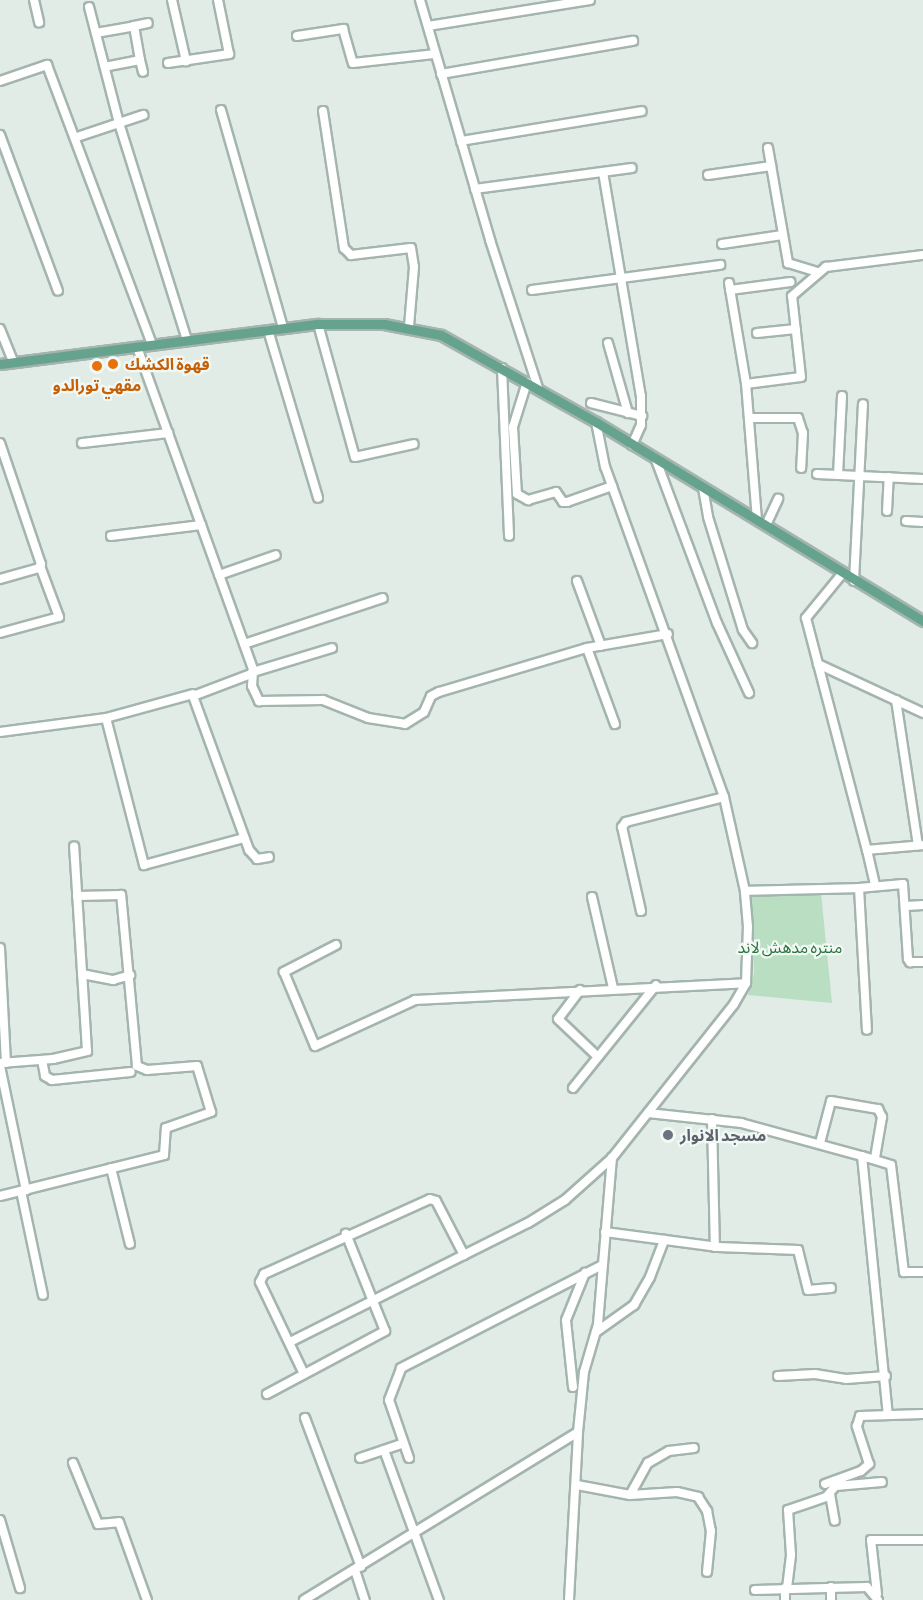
<!DOCTYPE html>
<meta charset="utf-8">
<style>
body{margin:0}
#map{position:relative;width:923px;height:1600px;overflow:hidden;background:#e2ece7;font-family:"Asap Condensed","Noto Sans Arabic",sans-serif}
div>[style]{position:absolute}
[style*='--x']{left:calc(var(--x)*1px);top:calc(var(--y)*1px);width:calc(var(--w)*1px);rotate:calc(var(--a)*1deg)}
.green>*{inset:0;background:#badec1}
.roads{filter:drop-shadow(2px 0 #a4b4ae) drop-shadow(-2px 0 #a4b4ae) drop-shadow(0 2px #a4b4ae) drop-shadow(0 -2px #a4b4ae)}
.minor>*{height:8px;margin:-4px;padding:0 4px;transform-origin:4px;border-radius:4px;background:#fff}
.major>*{height:9px;margin:-4.5px;padding:0 4.5px;transform-origin:4.5px;border-radius:4.5px;background:#65a38e}
.dots>*{width:16px;height:16px;translate:-50% -50%;box-sizing:border-box;border:3px solid #f2f9f5;border-radius:50%}
span{translate:-50% -50%;white-space:nowrap;text-align:center;line-height:1.15;-webkit-text-stroke:4.5px #f2f9f5;paint-order:stroke}
.food-label{font-size:16px;color:#c56008;font-weight:700}
.left{translate:0 -50%;text-align:left}
.park-label{font-size:16px;color:#2b7541}
.worship-label{font-size:16px;color:#5b616d;font-weight:700}
</style>
<div id="map">
<div class="green">
<div style="clip-path:polygon(821px 893px,832px 1003px,748px 995px,754px 973px,750px 897px)"></div>
</div>
<div class="roads">
<div class="minor">
<div style="--x:34;--y:0;--w:23;--a:77"></div>
<div style="--x:172;--y:0;--w:63;--a:77.1"></div>
<div style="--x:420;--y:0;--w:250;--a:73.7"></div>
<div style="--x:490;--y:240;--w:156;--a:72"></div>
<div style="--x:89;--y:7;--w:120;--a:75.5"></div>
<div style="--x:119;--y:123;--w:227;--a:72.6"></div>
<div style="--x:134;--y:26;--w:14;--a:-12"></div>
<div style="--x:428;--y:26;--w:164;--a:-9.1"></div>
<div style="--x:96;--y:33;--w:39;--a:-10"></div>
<div style="--x:134;--y:26;--w:35;--a:80"></div>
<div style="--x:140;--y:60;--w:36;--a:169"></div>
<div style="--x:297;--y:36;--w:47;--a:-8.7"></div>
<div style="--x:343;--y:29;--w:35;--a:74"></div>
<div style="--x:353;--y:63;--w:81;--a:-6.3"></div>
<div style="--x:140;--y:60;--w:12;--a:76"></div>
<div style="--x:168;--y:63;--w:62;--a:-8.4"></div>
<div style="--x:229;--y:54;--w:55;--a:-101.5"></div>
<div style="--x:441;--y:74;--w:195;--a:-9.8"></div>
<div style="--x:0;--y:81;--w:50;--a:-18.8"></div>
<div style="--x:47;--y:65;--w:299;--a:69.4"></div>
<div style="--x:221;--y:110;--w:227;--a:74.1"></div>
<div style="--x:323;--y:111;--w:139;--a:81.3"></div>
<div style="--x:344;--y:248;--w:10;--a:45"></div>
<div style="--x:351;--y:255;--w:60;--a:-6.7"></div>
<div style="--x:411;--y:248;--w:19;--a:81"></div>
<div style="--x:414;--y:267;--w:60;--a:94.8"></div>
<div style="--x:0;--y:135;--w:166;--a:69.6"></div>
<div style="--x:77;--y:137;--w:70;--a:-18.4"></div>
<div style="--x:461;--y:141;--w:183;--a:-9.4"></div>
<div style="--x:768;--y:148;--w:117;--a:80.1"></div>
<div style="--x:788;--y:263;--w:30;--a:17"></div>
<div style="--x:603;--y:172;--w:227;--a:80.4"></div>
<div style="--x:641;--y:396;--w:29;--a:90"></div>
<div style="--x:641;--y:425;--w:22;--a:114"></div>
<div style="--x:708;--y:175;--w:64;--a:-8.1"></div>
<div style="--x:475;--y:189;--w:158;--a:-7.6"></div>
<div style="--x:722;--y:244;--w:61;--a:-8.5"></div>
<div style="--x:729;--y:283;--w:102;--a:80.4"></div>
<div style="--x:532;--y:290;--w:190;--a:-7.6"></div>
<div style="--x:730;--y:290;--w:61;--a:-7.6"></div>
<div style="--x:318;--y:324;--w:138;--a:74.5"></div>
<div style="--x:355;--y:457;--w:60;--a:-12.4"></div>
<div style="--x:0;--y:329;--w:35;--a:68"></div>
<div style="--x:268;--y:330;--w:175;--a:73.4"></div>
<div style="--x:757;--y:333;--w:39;--a:-6"></div>
<div style="--x:608;--y:343;--w:73;--a:74.1"></div>
<div style="--x:137;--y:347;--w:343;--a:70.2"></div>
<div style="--x:253;--y:670;--w:4;--a:117"></div>
<div style="--x:251;--y:674;--w:62;--a:159.2"></div>
<div style="--x:193;--y:696;--w:164;--a:70"></div>
<div style="--x:249;--y:850;--w:12;--a:48"></div>
<div style="--x:257;--y:859;--w:12;--a:-9"></div>
<div style="--x:502;--y:368;--w:168;--a:87.6"></div>
<div style="--x:527;--y:382;--w:47;--a:107.3"></div>
<div style="--x:513;--y:427;--w:67;--a:86.6"></div>
<div style="--x:517;--y:494;--w:13;--a:29"></div>
<div style="--x:528;--y:500;--w:29;--a:-16"></div>
<div style="--x:556;--y:492;--w:12;--a:55"></div>
<div style="--x:563;--y:502;--w:4;--a:0"></div>
<div style="--x:567;--y:502;--w:48;--a:-19.6"></div>
<div style="--x:591;--y:403;--w:53;--a:14.3"></div>
<div style="--x:749;--y:418;--w:49;--a:0"></div>
<div style="--x:798;--y:418;--w:16;--a:72"></div>
<div style="--x:803;--y:433;--w:35;--a:93"></div>
<div style="--x:0;--y:443;--w:128;--a:71.3"></div>
<div style="--x:41;--y:564;--w:4;--a:117"></div>
<div style="--x:39;--y:568;--w:41;--a:164.2"></div>
<div style="--x:82;--y:443;--w:87;--a:-6.6"></div>
<div style="--x:656;--y:460;--w:174;--a:69.5"></div>
<div style="--x:717;--y:623;--w:77;--a:65.4"></div>
<div style="--x:817;--y:474;--w:106;--a:2.7"></div>
<div style="--x:838;--y:475;--w:79;--a:-87.1"></div>
<div style="--x:703;--y:488;--w:29;--a:80"></div>
<div style="--x:708;--y:517;--w:118;--a:72.8"></div>
<div style="--x:743;--y:630;--w:16;--a:55"></div>
<div style="--x:887;--y:511;--w:34;--a:-87"></div>
<div style="--x:757;--y:520;--w:136;--a:-94.6"></div>
<div style="--x:746;--y:384;--w:55;--a:-7.3"></div>
<div style="--x:801;--y:377;--w:81;--a:-96.3"></div>
<div style="--x:792;--y:296;--w:45;--a:-40.5"></div>
<div style="--x:826;--y:267;--w:98;--a:-7.1"></div>
<div style="--x:906;--y:521;--w:17;--a:3"></div>
<div style="--x:766;--y:525;--w:29;--a:-65"></div>
<div style="--x:111;--y:536;--w:91;--a:-7"></div>
<div style="--x:842;--y:574;--w:57;--a:129.3"></div>
<div style="--x:806;--y:618;--w:240;--a:75.3"></div>
<div style="--x:867;--y:850;--w:56;--a:-5.1"></div>
<div style="--x:219;--y:575;--w:60;--a:-19.3"></div>
<div style="--x:577;--y:581;--w:69;--a:69.7"></div>
<div style="--x:854;--y:581;--w:177;--a:-87.1"></div>
<div style="--x:0;--y:633;--w:61;--a:-15.2"></div>
<div style="--x:59;--y:617;--w:54;--a:-110.4"></div>
<div style="--x:244;--y:644;--w:146;--a:-18.3"></div>
<div style="--x:332;--y:648;--w:83;--a:163.1"></div>
<div style="--x:253;--y:672;--w:14;--a:94"></div>
<div style="--x:252;--y:686;--w:17;--a:65"></div>
<div style="--x:259;--y:701;--w:64;--a:-0.9"></div>
<div style="--x:323;--y:700;--w:48;--a:21.8"></div>
<div style="--x:368;--y:718;--w:37;--a:9"></div>
<div style="--x:405;--y:724;--w:22;--a:-32"></div>
<div style="--x:424;--y:712;--w:17;--a:-66"></div>
<div style="--x:431;--y:696;--w:9;--a:-27"></div>
<div style="--x:439;--y:692;--w:154;--a:-16.6"></div>
<div style="--x:587;--y:648;--w:82;--a:-9.8"></div>
<div style="--x:587;--y:648;--w:81;--a:69.8"></div>
<div style="--x:818;--y:664;--w:116;--a:25"></div>
<div style="--x:896;--y:700;--w:147;--a:81.4"></div>
<div style="--x:106;--y:718;--w:152;--a:75.5"></div>
<div style="--x:144;--y:865;--w:104;--a:-15.1"></div>
<div style="--x:0;--y:732;--w:107;--a:-7.5"></div>
<div style="--x:106;--y:718;--w:90;--a:-15.4"></div>
<div style="--x:867;--y:850;--w:37;--a:77"></div>
<div style="--x:859;--y:888;--w:44;--a:-5.2"></div>
<div style="--x:903;--y:884;--w:75;--a:86.2"></div>
<div style="--x:908;--y:959;--w:4;--a:56"></div>
<div style="--x:910;--y:962;--w:13;--a:0"></div>
<div style="--x:745;--y:891;--w:114;--a:-1.5"></div>
<div style="--x:859;--y:888;--w:142;--a:86.8"></div>
<div style="--x:592;--y:897;--w:93;--a:77"></div>
<div style="--x:906;--y:906;--w:17;--a:-3"></div>
<div style="--x:641;--y:911;--w:86;--a:-102.7"></div>
<div style="--x:622;--y:827;--w:6;--a:-51"></div>
<div style="--x:626;--y:822;--w:101;--a:-14.3"></div>
<div style="--x:336;--y:945;--w:59;--a:152.6"></div>
<div style="--x:284;--y:972;--w:80;--a:67.3"></div>
<div style="--x:315;--y:1046;--w:110;--a:-24.7"></div>
<div style="--x:415;--y:1000;--w:331;--a:-2.9"></div>
<div style="--x:0;--y:948;--w:115;--a:87"></div>
<div style="--x:82;--y:974;--w:32;--a:11"></div>
<div style="--x:113;--y:980;--w:18;--a:-16"></div>
<div style="--x:580;--y:990;--w:36;--a:127"></div>
<div style="--x:558;--y:1019;--w:55;--a:43.5"></div>
<div style="--x:42;--y:1060;--w:16;--a:79"></div>
<div style="--x:45;--y:1076;--w:8;--a:30"></div>
<div style="--x:52;--y:1080;--w:79;--a:-5.8"></div>
<div style="--x:0;--y:1063;--w:53;--a:-4.3"></div>
<div style="--x:53;--y:1059;--w:35;--a:-13"></div>
<div style="--x:87;--y:1051;--w:205;--a:-93.6"></div>
<div style="--x:0;--y:1066;--w:127;--a:78.2"></div>
<div style="--x:573;--y:1088;--w:132;--a:-51.1"></div>
<div style="--x:648;--y:1113;--w:94;--a:6.1"></div>
<div style="--x:741;--y:1123;--w:125;--a:15.3"></div>
<div style="--x:862;--y:1156;--w:260;--a:84.3"></div>
<div style="--x:712;--y:1119;--w:128;--a:88.7"></div>
<div style="--x:820;--y:1143;--w:43;--a:-75.3"></div>
<div style="--x:831;--y:1101;--w:48;--a:9.7"></div>
<div style="--x:878;--y:1109;--w:9;--a:63"></div>
<div style="--x:882;--y:1117;--w:42;--a:99.7"></div>
<div style="--x:862;--y:1156;--w:30;--a:17"></div>
<div style="--x:891;--y:1165;--w:108;--a:83.1"></div>
<div style="--x:904;--y:1272;--w:19;--a:0"></div>
<div style="--x:111;--y:1168;--w:78;--a:76"></div>
<div style="--x:21;--y:1191;--w:106;--a:78.1"></div>
<div style="--x:0;--y:1196;--w:169;--a:-14"></div>
<div style="--x:164;--y:1155;--w:27;--a:-86"></div>
<div style="--x:166;--y:1128;--w:48;--a:-19.6"></div>
<div style="--x:211;--y:1112;--w:48;--a:-106.9"></div>
<div style="--x:197;--y:1066;--w:50;--a:175.4"></div>
<div style="--x:147;--y:1070;--w:11;--a:-158"></div>
<div style="--x:137;--y:1066;--w:172;--a:-95.3"></div>
<div style="--x:121;--y:895;--w:44;--a:178.7"></div>
<div style="--x:605;--y:1232;--w:114;--a:7.6"></div>
<div style="--x:718;--y:1247;--w:80;--a:2.1"></div>
<div style="--x:798;--y:1250;--w:41;--a:76"></div>
<div style="--x:808;--y:1290;--w:23;--a:-5"></div>
<div style="--x:596;--y:1332;--w:47;--a:-35.4"></div>
<div style="--x:634;--y:1305;--w:32;--a:-60"></div>
<div style="--x:650;--y:1277;--w:40;--a:-69"></div>
<div style="--x:290;--y:1342;--w:266;--a:-26.6"></div>
<div style="--x:528;--y:1223;--w:44;--a:-31.9"></div>
<div style="--x:565;--y:1200;--w:63;--a:-41.8"></div>
<div style="--x:612;--y:1158;--w:196;--a:-51.6"></div>
<div style="--x:734;--y:1004;--w:24;--a:-60"></div>
<div style="--x:746;--y:983;--w:56;--a:-88"></div>
<div style="--x:748;--y:927;--w:36;--a:-95"></div>
<div style="--x:745;--y:891;--w:96;--a:-102.6"></div>
<div style="--x:724;--y:797;--w:351;--a:-109.8"></div>
<div style="--x:605;--y:467;--w:46;--a:-101.3"></div>
<div style="--x:304;--y:1374;--w:102;--a:-115.6"></div>
<div style="--x:260;--y:1282;--w:9;--a:-63"></div>
<div style="--x:264;--y:1274;--w:182;--a:-24.3"></div>
<div style="--x:430;--y:1199;--w:6;--a:18"></div>
<div style="--x:436;--y:1201;--w:61;--a:62.6"></div>
<div style="--x:778;--y:1376;--w:37;--a:-3"></div>
<div style="--x:815;--y:1374;--w:31;--a:9"></div>
<div style="--x:846;--y:1379;--w:40;--a:-4.3"></div>
<div style="--x:573;--y:1387;--w:67;--a:-96"></div>
<div style="--x:566;--y:1320;--w:51;--a:-68"></div>
<div style="--x:267;--y:1394;--w:134;--a:-28.1"></div>
<div style="--x:385;--y:1331;--w:105;--a:-111.9"></div>
<div style="--x:305;--y:1418;--w:159;--a:69.4"></div>
<div style="--x:384;--y:1450;--w:160;--a:69.9"></div>
<div style="--x:360;--y:1458;--w:46;--a:-18.8"></div>
<div style="--x:409;--y:1458;--w:61;--a:-109"></div>
<div style="--x:389;--y:1400;--w:34;--a:-69"></div>
<div style="--x:401;--y:1368;--w:226;--a:-27.1"></div>
<div style="--x:73;--y:1463;--w:66;--a:67.7"></div>
<div style="--x:98;--y:1524;--w:21;--a:-5"></div>
<div style="--x:119;--y:1522;--w:83;--a:70.3"></div>
<div style="--x:825;--y:1484;--w:38;--a:-20"></div>
<div style="--x:861;--y:1471;--w:11;--a:-41"></div>
<div style="--x:869;--y:1464;--w:40;--a:-108"></div>
<div style="--x:857;--y:1426;--w:10;--a:-73"></div>
<div style="--x:860;--y:1416;--w:63;--a:-1.8"></div>
<div style="--x:577;--y:1485;--w:54;--a:10.7"></div>
<div style="--x:630;--y:1495;--w:47;--a:-3.7"></div>
<div style="--x:677;--y:1492;--w:22;--a:13"></div>
<div style="--x:698;--y:1497;--w:17;--a:57"></div>
<div style="--x:707;--y:1511;--w:20;--a:79"></div>
<div style="--x:711;--y:1531;--w:41;--a:95.6"></div>
<div style="--x:836;--y:1486;--w:46;--a:-5"></div>
<div style="--x:830;--y:1494;--w:27;--a:80"></div>
<div style="--x:630;--y:1495;--w:37;--a:-61"></div>
<div style="--x:648;--y:1463;--w:24;--a:-30"></div>
<div style="--x:669;--y:1451;--w:25;--a:-7"></div>
<div style="--x:0;--y:1520;--w:71;--a:73.6"></div>
<div style="--x:355;--y:1570;--w:32;--a:72"></div>
<div style="--x:831;--y:1587;--w:13;--a:90"></div>
<div style="--x:785;--y:1588;--w:12;--a:90"></div>
<div style="--x:787;--y:1588;--w:33;--a:-83"></div>
<div style="--x:791;--y:1555;--w:45;--a:-93.8"></div>
<div style="--x:788;--y:1510;--w:40;--a:-18.9"></div>
<div style="--x:826;--y:1497;--w:23;--a:-49"></div>
<div style="--x:755;--y:1590;--w:112;--a:-1.5"></div>
<div style="--x:867;--y:1587;--w:17;--a:50"></div>
<div style="--x:877;--y:1594;--w:54;--a:-96.3"></div>
<div style="--x:871;--y:1540;--w:52;--a:0"></div>
<div style="--x:304;--y:1600;--w:321;--a:-31.5"></div>
<div style="--x:578;--y:1432;--w:60;--a:-84.3"></div>
<div style="--x:584;--y:1372;--w:50;--a:-73.7"></div>
<div style="--x:598;--y:1324;--w:167;--a:-85.2"></div>
<div style="--x:569;--y:1600;--w:168;--a:-86.9"></div>
</div>
<div class="major">
<div style="--x:0;--y:364;--w:321;--a:-7.2"></div>
<div style="--x:318;--y:324;--w:66;--a:0"></div>
<div style="--x:384;--y:324;--w:58;--a:10.9"></div>
<div style="--x:441;--y:335;--w:178;--a:29.3"></div>
<div style="--x:596;--y:422;--w:383;--a:31.3"></div>
</div>
</div>
<div class="dots">
<div style="left:113px;top:364px;background:#e8710a"></div>
<div style="left:97px;top:366px;background:#e8710a"></div>
<div style="left:668px;top:1135px;background:#6b7280"></div>
</div>
<div class="food-label">
<span class="left" style="left:125px;top:364px">قهوة الكشك</span>
<span style="left:97px;top:385px">مقهي تورالدو</span>
</div>
<div class="park-label">
<span style="left:790px;top:947px">منتره مدهش لاند</span>
</div>
<div class="worship-label">
<span class="left" style="left:680px;top:1135px">مسجد الانوار</span>
</div>
</div>
